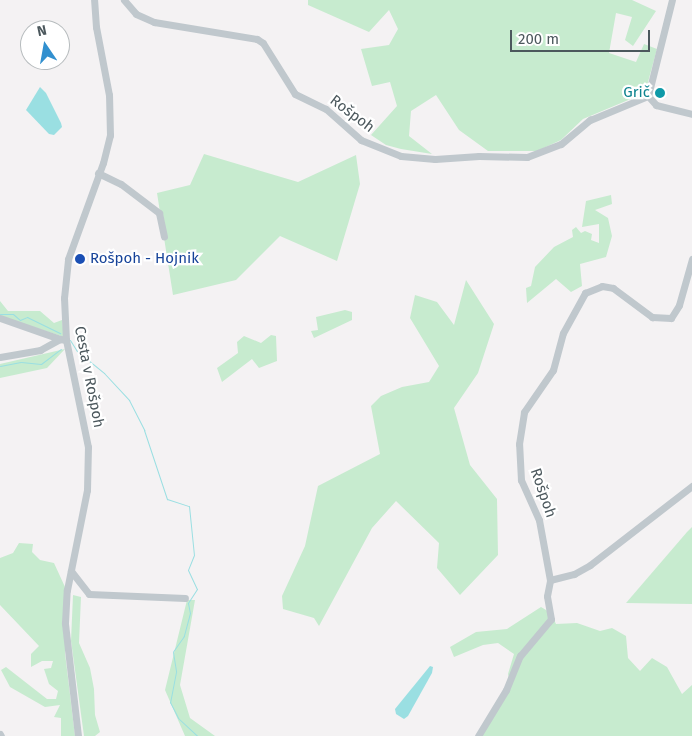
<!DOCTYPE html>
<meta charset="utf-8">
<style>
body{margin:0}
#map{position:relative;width:692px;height:736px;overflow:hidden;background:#f4f2f3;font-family:"Fira Sans",sans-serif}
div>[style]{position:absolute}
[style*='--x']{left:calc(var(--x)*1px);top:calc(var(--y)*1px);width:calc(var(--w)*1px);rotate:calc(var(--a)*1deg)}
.green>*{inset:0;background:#c7ebcf}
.water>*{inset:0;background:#9adfe2}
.stream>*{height:1px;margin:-0.5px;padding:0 0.5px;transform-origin:0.5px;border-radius:0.5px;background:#9adfe2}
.minor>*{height:7px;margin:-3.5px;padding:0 3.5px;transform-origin:3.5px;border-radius:3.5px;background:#c0c8cd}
.dots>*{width:14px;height:14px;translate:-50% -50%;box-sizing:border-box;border:2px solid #fff;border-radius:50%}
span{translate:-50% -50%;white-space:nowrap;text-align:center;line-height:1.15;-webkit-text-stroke:4.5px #fff;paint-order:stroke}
.culture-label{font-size:15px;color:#0d838f}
.right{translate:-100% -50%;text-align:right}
.street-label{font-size:15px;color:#4c585d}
.transit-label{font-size:15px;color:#164399}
.left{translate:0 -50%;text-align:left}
.north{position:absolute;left:20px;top:20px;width:50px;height:50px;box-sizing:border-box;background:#fff;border:1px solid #b7bcbe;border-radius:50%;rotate:348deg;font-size:14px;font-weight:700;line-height:20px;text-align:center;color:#4c585d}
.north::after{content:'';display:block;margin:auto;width:18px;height:22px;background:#3290cf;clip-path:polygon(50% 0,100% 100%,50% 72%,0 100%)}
.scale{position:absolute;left:510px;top:30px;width:140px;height:22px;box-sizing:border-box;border:2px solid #4c585d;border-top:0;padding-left:6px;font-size:15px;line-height:18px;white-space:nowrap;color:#4c585d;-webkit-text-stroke:4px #fff;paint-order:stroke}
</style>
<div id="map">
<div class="green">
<div style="clip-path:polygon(308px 0,632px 0,656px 11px,633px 46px,625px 40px,632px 17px,616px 13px,609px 53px,636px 62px,644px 44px,657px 49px,645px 93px,583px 119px,561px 140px,537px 151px,488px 151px,459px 130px,436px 95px,411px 111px,409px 136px,432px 154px,401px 149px,386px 145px,371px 135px,397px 106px,390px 82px,372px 86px,361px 49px,389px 45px,398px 29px,389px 10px,369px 32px,308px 5px)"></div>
<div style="clip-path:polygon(204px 154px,298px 182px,356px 155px,360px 184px,337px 261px,280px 236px,236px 280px,173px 295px,157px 193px,190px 185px)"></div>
<div style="clip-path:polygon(611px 195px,612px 204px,595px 210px,608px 218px,612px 236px,606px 257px,580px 264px,582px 286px,571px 292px,556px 279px,527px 303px,526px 288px,531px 286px,535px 267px,554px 247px,573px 237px,572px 230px,576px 227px,581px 233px,585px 231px,592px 234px,591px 240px,599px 243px,599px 224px,582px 227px,586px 201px)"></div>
<div style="clip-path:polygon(466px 280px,494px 324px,478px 373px,454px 408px,470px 465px,497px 499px,498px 555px,460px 595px,437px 568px,439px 543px,396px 501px,372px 528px,319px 626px,314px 618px,283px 609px,282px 596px,305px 546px,318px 486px,380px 454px,371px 406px,381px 396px,402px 387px,429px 382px,439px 366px,410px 318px,415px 295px,437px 302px,454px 325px)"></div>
<div style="clip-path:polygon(0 301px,8px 311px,40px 311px,54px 323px,62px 320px,64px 337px,0 316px)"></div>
<div style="clip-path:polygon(345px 310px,352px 312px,352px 320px,314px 338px,311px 331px,318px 330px,316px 317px)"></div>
<div style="clip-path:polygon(271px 335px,276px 336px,277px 361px,259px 368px,252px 359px,222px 382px,217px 368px,238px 353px,237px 342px,244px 336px,261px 343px)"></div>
<div style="clip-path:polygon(65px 349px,47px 368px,0 378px,0 364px)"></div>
<div style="clip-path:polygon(692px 527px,692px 604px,626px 603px,687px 532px)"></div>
<div style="clip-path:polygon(19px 543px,33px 544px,32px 552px,40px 560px,54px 563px,65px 587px,65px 653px,75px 736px,61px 736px,61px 718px,54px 717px,60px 705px,45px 707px,10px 687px,1px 670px,6px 667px,47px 699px,56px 699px,58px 691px,49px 684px,44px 669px,51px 668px,53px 661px,42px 661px,31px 667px,31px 654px,39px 646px,0 605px,0 558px,13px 553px)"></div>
<div style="clip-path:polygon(73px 595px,81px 597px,79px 643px,90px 668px,94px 689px,95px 715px,100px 732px,95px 736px,84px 736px,71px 641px)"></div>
<div style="clip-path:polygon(187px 600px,195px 600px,180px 685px,190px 718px,215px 736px,185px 736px,165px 690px)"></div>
<div style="clip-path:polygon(541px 607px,551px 613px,556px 624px,577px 623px,600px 631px,612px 628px,626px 636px,628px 658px,640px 671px,652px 658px,667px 667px,682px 694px,692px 685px,692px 736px,480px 736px,511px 688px,508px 674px,514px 654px,498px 643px,483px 645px,454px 657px,450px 647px,476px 632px,507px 629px)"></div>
</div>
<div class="water">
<div style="clip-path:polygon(40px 87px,46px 93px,61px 123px,62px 127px,54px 135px,49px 134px,26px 110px)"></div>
<div style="clip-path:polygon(430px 666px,433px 667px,432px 673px,408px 716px,404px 719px,396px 714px,395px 709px)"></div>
</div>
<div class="stream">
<div style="--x:0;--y:314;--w:13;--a:0"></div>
<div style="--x:13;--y:314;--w:9;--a:41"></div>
<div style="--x:20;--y:320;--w:8;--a:-23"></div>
<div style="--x:27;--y:317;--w:37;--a:26"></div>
<div style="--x:70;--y:340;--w:13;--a:58"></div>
<div style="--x:77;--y:351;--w:35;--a:39"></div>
<div style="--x:104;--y:373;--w:37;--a:47"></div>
<div style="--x:129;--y:400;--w:34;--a:63"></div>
<div style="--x:144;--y:430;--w:73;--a:71.6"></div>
<div style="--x:167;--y:499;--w:23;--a:18"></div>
<div style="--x:189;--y:506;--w:49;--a:84.2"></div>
<div style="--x:194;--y:555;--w:16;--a:112"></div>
<div style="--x:188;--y:570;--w:21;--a:65"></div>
<div style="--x:197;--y:589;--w:17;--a:123"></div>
<div style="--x:188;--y:603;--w:10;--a:79"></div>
<div style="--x:190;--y:613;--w:24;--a:105"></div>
<div style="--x:184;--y:636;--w:19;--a:125"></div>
<div style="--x:173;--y:652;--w:20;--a:81"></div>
<div style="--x:176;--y:672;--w:31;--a:101"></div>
<div style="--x:170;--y:702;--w:18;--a:63"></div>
<div style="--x:178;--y:718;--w:26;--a:43"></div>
<div style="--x:0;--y:366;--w:21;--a:-11"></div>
<div style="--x:21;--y:362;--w:20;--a:6"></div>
<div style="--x:41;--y:364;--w:25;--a:-37"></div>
</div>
<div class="minor">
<div style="--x:124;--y:0;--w:18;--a:49"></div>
<div style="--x:136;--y:14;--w:20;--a:24"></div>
<div style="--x:154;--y:22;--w:104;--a:9.4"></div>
<div style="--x:257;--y:39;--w:7;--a:34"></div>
<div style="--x:263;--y:43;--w:60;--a:57.9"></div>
<div style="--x:295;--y:94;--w:34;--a:26"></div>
<div style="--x:326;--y:109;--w:47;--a:41.5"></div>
<div style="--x:361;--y:140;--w:43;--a:21.8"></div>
<div style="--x:401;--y:156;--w:34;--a:5"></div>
<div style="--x:435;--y:159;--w:44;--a:-3.9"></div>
<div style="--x:479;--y:156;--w:48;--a:1.2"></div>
<div style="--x:527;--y:157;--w:36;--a:-21"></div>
<div style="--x:561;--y:144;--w:38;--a:-40"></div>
<div style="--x:590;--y:120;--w:63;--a:-22.5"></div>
<div style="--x:648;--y:96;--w:99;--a:-76"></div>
<div style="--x:648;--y:96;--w:12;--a:48"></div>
<div style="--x:656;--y:105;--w:37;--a:14"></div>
<div style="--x:98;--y:173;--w:25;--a:26"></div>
<div style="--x:121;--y:184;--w:48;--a:37.3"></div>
<div style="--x:159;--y:213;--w:24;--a:78"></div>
<div style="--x:0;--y:318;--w:64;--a:19.3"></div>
<div style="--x:0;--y:357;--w:41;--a:-9.9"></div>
<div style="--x:40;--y:350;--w:23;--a:-29"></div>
<div style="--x:60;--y:339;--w:6;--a:9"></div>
<div style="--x:71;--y:571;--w:29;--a:52"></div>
<div style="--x:89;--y:594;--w:96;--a:2.4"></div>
<div style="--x:550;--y:580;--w:25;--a:-14"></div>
<div style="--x:574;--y:574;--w:18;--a:-29"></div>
<div style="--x:590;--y:565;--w:129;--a:-37.8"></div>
<div style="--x:0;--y:734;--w:2;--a:63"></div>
<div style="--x:78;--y:736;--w:114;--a:-96.6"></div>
<div style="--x:65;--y:623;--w:33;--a:-87"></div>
<div style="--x:67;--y:590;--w:102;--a:-78.7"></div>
<div style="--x:87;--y:490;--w:43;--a:-88.7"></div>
<div style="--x:88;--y:447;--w:109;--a:-101.6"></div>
<div style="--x:66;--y:340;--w:42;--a:-92.7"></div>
<div style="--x:64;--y:298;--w:39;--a:-84"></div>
<div style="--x:68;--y:259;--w:102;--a:-70"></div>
<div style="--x:103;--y:163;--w:29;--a:-76"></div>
<div style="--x:110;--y:135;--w:40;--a:-91.4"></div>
<div style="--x:109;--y:95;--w:69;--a:-100.8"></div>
<div style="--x:96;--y:27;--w:27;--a:-94"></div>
<div style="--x:478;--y:736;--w:54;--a:-58.7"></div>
<div style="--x:506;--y:690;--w:37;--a:-68"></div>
<div style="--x:520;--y:656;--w:48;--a:-50"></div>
<div style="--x:551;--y:619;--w:23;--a:-100"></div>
<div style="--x:547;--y:596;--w:16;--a:-79"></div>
<div style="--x:550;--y:580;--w:61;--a:-100.4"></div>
<div style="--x:539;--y:520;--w:44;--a:-114.2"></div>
<div style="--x:521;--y:480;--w:36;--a:-93"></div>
<div style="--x:519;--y:444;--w:32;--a:-81"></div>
<div style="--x:524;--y:412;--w:51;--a:-55.4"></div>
<div style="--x:553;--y:370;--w:38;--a:-75"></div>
<div style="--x:563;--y:333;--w:46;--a:-61.2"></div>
<div style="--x:585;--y:293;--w:18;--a:-22"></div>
<div style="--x:602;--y:286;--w:11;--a:10"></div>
<div style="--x:613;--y:288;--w:49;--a:36.6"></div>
<div style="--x:652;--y:317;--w:19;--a:3"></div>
<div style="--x:671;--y:318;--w:15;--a:-58"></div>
<div style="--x:679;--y:305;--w:48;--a:-74.2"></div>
</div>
<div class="dots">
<div style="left:660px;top:93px;background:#0f9aa8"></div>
<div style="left:80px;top:259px;background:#1a4fb4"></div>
</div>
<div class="culture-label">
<span class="right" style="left:650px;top:93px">Grič</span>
</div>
<div class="street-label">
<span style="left:352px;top:114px;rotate:37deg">Rošpoh</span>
<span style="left:89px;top:377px;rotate:79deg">Cesta v Rošpoh</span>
<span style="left:543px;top:493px;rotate:71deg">Rošpoh</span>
</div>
<div class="transit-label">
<span class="left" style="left:90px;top:259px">Rošpoh - Hojnik</span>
</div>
<div class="north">N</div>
<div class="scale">200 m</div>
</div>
